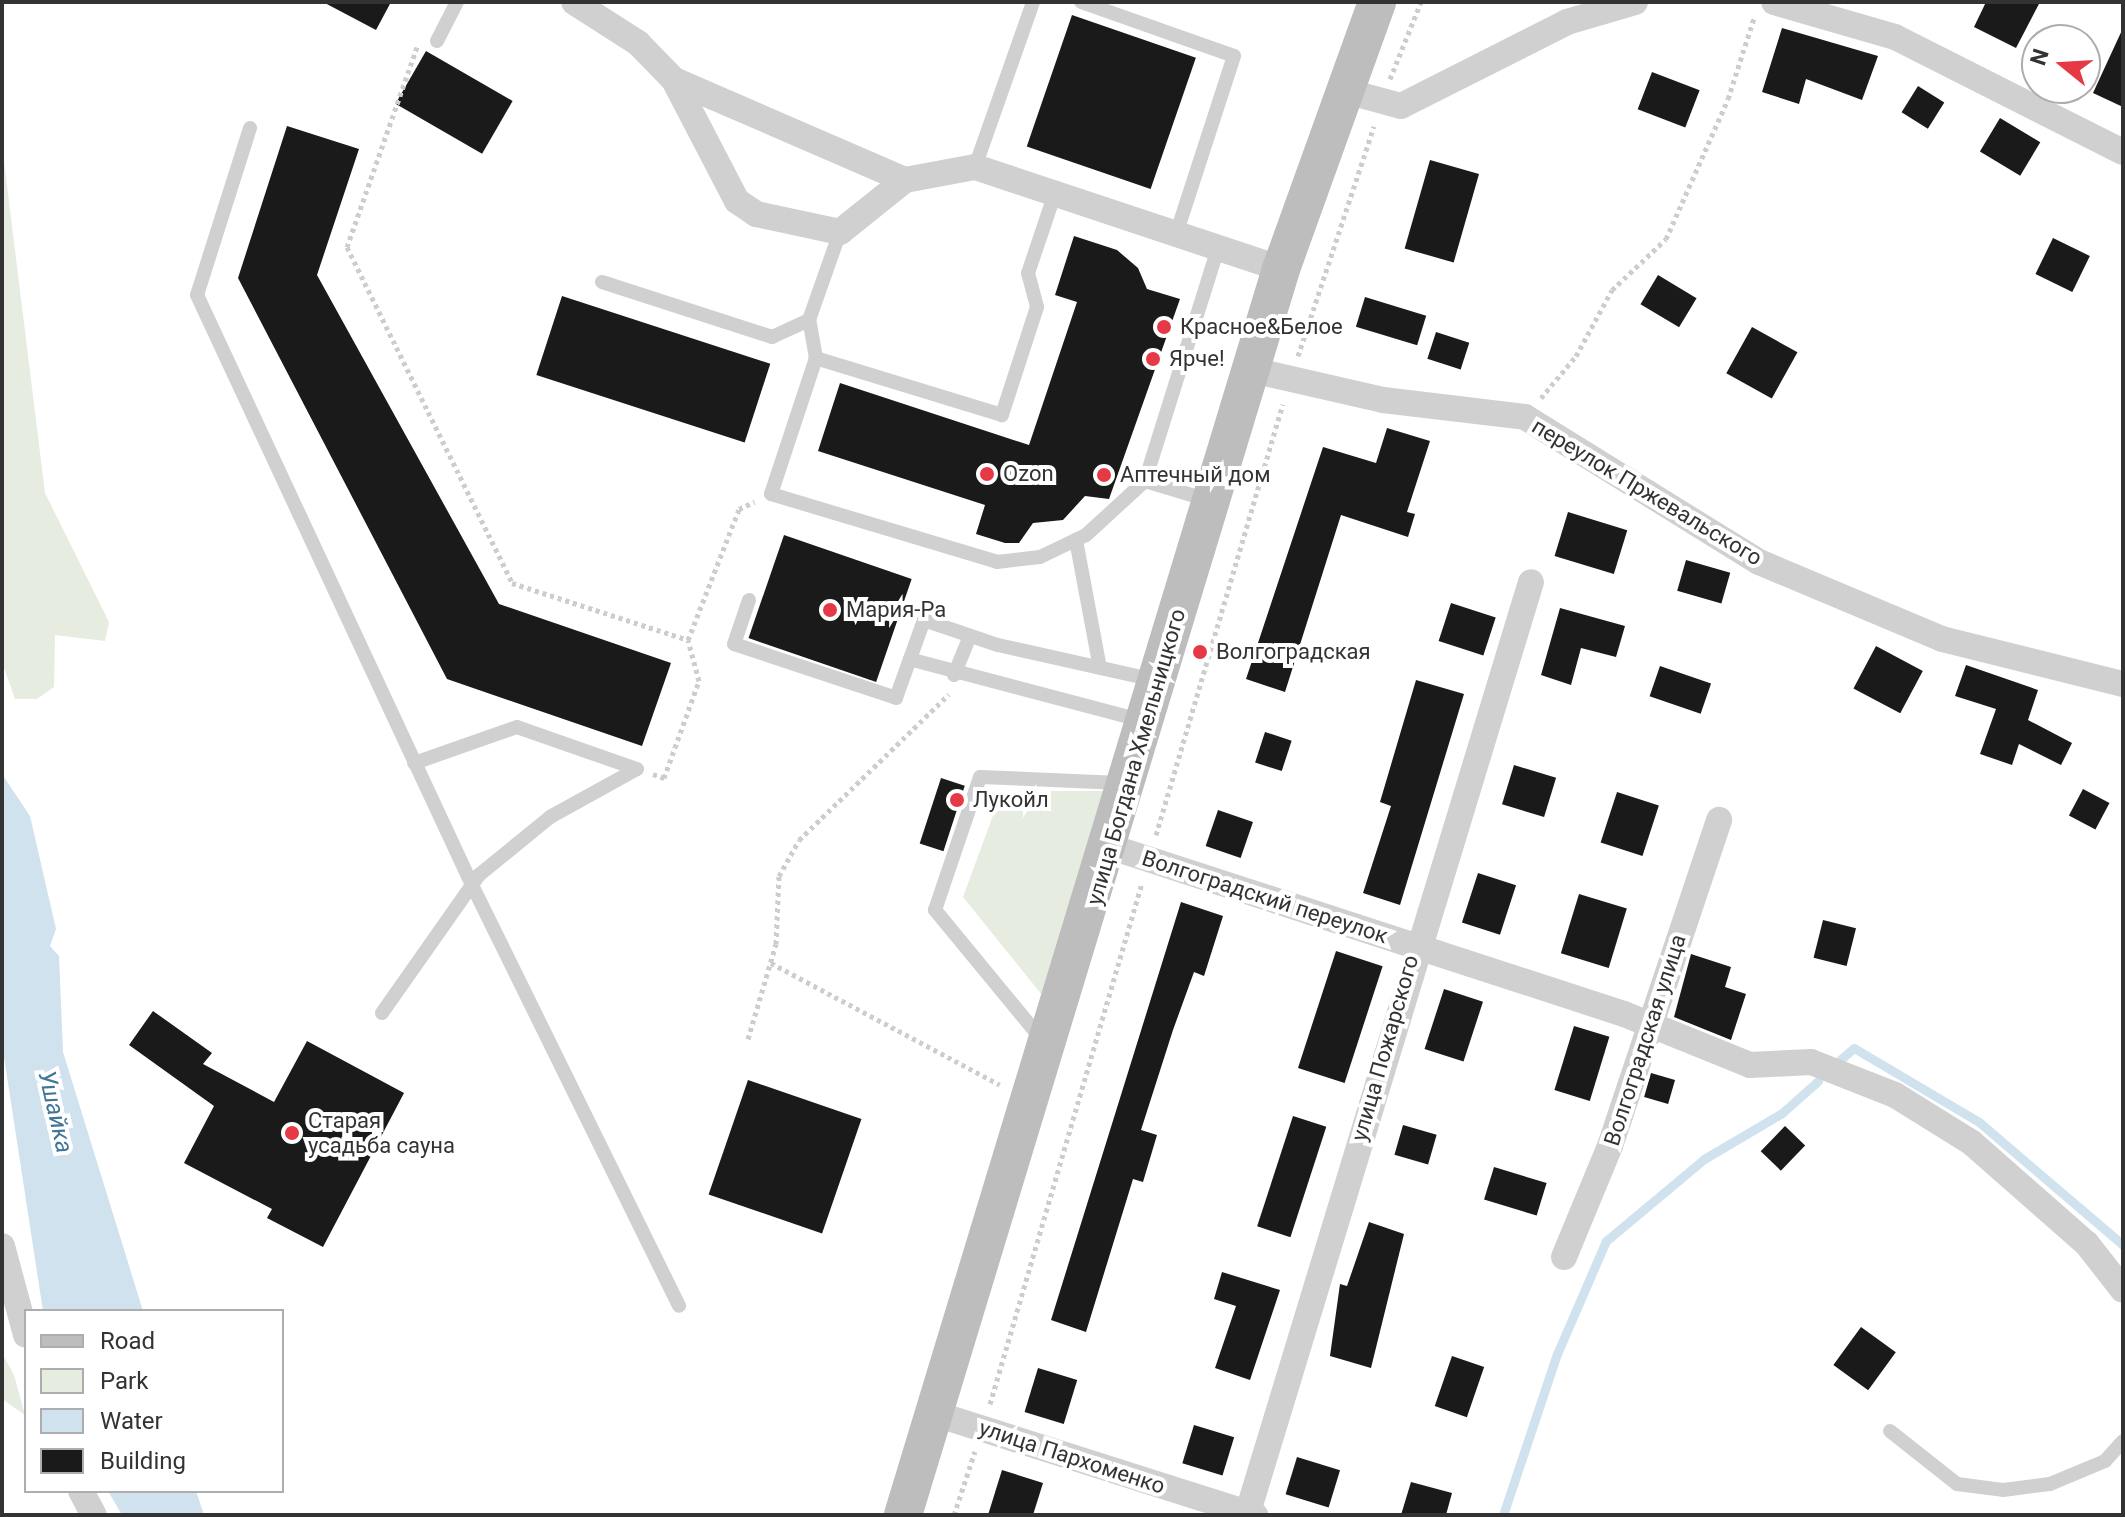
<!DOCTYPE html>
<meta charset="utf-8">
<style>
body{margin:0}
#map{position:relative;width:2125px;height:1517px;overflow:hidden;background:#fff;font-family:Roboto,sans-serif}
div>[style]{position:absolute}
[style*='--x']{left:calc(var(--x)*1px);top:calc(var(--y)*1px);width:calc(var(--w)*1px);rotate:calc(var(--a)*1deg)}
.green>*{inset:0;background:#e6ecdf}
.water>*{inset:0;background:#cfe2ee}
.stream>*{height:9px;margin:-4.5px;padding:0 4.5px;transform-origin:4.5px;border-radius:4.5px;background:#cfe2ee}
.building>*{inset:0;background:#1a1a1a;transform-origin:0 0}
.path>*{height:5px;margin-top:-2.5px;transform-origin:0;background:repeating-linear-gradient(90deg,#cdcdcd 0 4px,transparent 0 8px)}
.lane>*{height:14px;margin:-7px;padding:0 7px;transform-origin:7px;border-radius:7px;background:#d0d0d0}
.street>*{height:26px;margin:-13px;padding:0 13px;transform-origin:13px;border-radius:13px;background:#d0d0d0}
.secondary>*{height:38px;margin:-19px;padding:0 19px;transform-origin:19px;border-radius:19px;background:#bdbdbd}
.dots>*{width:22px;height:22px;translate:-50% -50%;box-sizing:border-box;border:4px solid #fff;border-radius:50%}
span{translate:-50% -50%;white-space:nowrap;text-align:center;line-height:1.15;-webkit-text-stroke:8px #fff;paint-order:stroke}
.poi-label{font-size:22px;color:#333}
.left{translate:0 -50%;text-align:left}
.street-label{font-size:22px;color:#333}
.water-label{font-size:24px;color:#3f7597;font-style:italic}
.frame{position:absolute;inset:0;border:4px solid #333;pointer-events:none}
.legend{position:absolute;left:24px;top:1309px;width:260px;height:184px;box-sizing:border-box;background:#fff;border:2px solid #adadad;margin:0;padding:10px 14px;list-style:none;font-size:24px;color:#333}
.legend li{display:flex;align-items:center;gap:16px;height:40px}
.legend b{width:40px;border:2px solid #adadad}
.north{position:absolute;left:2021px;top:24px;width:80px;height:80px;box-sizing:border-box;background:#fff;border:2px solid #adadad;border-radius:50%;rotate:288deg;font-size:22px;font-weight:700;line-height:32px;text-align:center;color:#333}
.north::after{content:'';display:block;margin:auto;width:28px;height:36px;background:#e63946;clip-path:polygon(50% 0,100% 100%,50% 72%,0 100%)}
</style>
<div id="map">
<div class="green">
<div style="clip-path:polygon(2px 145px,45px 493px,109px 622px,105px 641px,55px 635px,54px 687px,37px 699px,15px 699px,2px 662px)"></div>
<div style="clip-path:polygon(1002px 791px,1110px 791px,1046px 1000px,963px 897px)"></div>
<div style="clip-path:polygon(2px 1353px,14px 1375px,25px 1415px,2px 1399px)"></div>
</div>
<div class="water">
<div style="clip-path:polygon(2px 774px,30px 816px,56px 929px,50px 946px,59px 956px,63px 1052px,143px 1311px,43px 1311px,2px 1044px)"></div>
<div style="clip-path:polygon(108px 1491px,196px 1491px,204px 1515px,122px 1515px)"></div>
</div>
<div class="stream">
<div style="--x:1840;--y:1060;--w:18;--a:-41"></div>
<div style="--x:1854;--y:1048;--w:145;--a:30.6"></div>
<div style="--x:1979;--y:1122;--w:189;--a:40.5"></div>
<div style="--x:1503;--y:1515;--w:170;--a:-71.5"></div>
<div style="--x:1557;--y:1354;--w:123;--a:-66.6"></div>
<div style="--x:1606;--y:1241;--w:128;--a:-39.9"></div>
<div style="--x:1704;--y:1159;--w:91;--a:-30.5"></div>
<div style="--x:1782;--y:1113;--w:48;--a:-41.6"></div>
</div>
<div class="building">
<div style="clip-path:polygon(323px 2px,391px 2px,376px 30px)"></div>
<div style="clip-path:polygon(1986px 2px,2040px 2px,2016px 48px,1974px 27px)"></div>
<div style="left:1072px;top:15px;width:131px;height:139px;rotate:19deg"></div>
<div style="clip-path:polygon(1782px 28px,1878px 56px,1862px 100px,1806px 79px,1799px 104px,1762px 92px)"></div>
<div style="clip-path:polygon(2123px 28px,2123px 107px,2093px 93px)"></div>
<div style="left:426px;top:51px;width:100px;height:61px;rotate:30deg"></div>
<div style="left:1652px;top:72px;width:51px;height:40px;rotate:21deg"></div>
<div style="left:1918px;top:86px;width:31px;height:31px;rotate:32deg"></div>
<div style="left:2000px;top:118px;width:47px;height:39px;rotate:31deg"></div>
<div style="clip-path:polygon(287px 126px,359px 149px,317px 275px,499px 604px,671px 663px,642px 746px,447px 679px,238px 278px)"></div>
<div style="left:1430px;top:160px;width:51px;height:92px;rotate:16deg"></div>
<div style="clip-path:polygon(1074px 236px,1117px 250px,1138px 268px,1147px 289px,1180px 299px,1109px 499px,1085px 496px,1063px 520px,1033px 523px,1019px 543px,1005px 543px,976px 534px,985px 505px,818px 451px,840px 383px,1029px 445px,1077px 302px,1055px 295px)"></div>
<div style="left:2053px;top:238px;width:41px;height:40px;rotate:26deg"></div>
<div style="left:1658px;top:275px;width:45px;height:34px;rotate:31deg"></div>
<div style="left:562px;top:296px;width:219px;height:83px;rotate:18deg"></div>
<div style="left:1365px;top:297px;width:64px;height:31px;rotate:17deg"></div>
<div style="left:1752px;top:327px;width:52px;height:53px;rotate:29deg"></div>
<div style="left:1436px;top:332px;width:35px;height:28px;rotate:18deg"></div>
<div style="clip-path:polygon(1387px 428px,1430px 441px,1407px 512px,1415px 514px,1408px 537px,1341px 515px,1285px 692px,1246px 679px,1323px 447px,1376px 463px)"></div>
<div style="left:1568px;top:512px;width:62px;height:46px;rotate:17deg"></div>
<div style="left:784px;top:535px;width:135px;height:109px;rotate:19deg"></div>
<div style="left:1686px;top:560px;width:46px;height:32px;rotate:16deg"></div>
<div style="left:1451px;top:603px;width:47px;height:40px;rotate:18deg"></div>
<div style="clip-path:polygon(1560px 608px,1625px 626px,1616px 657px,1581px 648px,1571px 685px,1541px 675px)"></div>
<div style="left:1876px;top:646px;width:53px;height:48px;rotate:28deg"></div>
<div style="clip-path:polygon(1966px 665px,2038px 690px,2028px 720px,2072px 743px,2061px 765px,2019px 744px,2012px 765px,1980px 754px,1996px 709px,1955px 696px)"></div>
<div style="left:1660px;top:666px;width:54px;height:32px;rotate:19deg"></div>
<div style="clip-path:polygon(1416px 680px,1464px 694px,1400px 905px,1363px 893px,1391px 806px,1380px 802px)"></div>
<div style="left:1265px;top:732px;width:28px;height:32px;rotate:18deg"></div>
<div style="left:1514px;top:765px;width:44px;height:41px;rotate:17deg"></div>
<div style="left:941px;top:778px;width:25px;height:69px;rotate:18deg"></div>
<div style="left:2083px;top:789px;width:30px;height:30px;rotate:28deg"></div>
<div style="left:1617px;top:792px;width:44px;height:53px;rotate:18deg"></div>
<div style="left:1218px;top:810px;width:37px;height:38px;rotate:19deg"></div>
<div style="left:1478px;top:873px;width:40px;height:52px;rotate:18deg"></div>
<div style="left:1579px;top:894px;width:50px;height:62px;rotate:17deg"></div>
<div style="clip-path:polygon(1181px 902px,1223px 916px,1204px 976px,1194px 972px,1173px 1030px,1141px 1130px,1157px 1135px,1143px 1182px,1133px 1179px,1086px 1332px,1051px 1320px)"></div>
<div style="left:1823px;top:920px;width:34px;height:39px;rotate:14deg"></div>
<div style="left:1336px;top:951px;width:49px;height:123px;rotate:18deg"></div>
<div style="clip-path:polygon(1691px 954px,1731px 967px,1725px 987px,1746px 994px,1731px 1040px,1674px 1017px)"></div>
<div style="left:1444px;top:989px;width:41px;height:63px;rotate:18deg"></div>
<div style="clip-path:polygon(153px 1011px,212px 1053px,203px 1064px,274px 1102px,307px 1041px,404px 1093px,323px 1247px,267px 1218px,272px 1209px,184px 1163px,214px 1106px,129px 1045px)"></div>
<div style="left:1574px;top:1026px;width:37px;height:67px;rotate:17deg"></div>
<div style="left:1651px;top:1073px;width:25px;height:25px;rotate:16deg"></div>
<div style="left:748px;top:1080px;width:120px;height:121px;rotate:19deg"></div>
<div style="left:1293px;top:1116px;width:35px;height:116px;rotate:18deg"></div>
<div style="left:1403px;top:1125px;width:35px;height:31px;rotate:16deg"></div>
<div style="left:1785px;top:1126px;width:28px;height:35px;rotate:44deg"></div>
<div style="left:1494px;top:1167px;width:55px;height:34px;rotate:17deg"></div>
<div style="clip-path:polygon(1369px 1222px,1404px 1234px,1371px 1368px,1330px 1356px,1340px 1284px,1347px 1286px)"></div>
<div style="clip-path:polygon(1222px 1272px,1280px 1290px,1250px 1380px,1215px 1368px,1236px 1306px,1214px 1299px)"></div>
<div style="left:1861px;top:1327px;width:43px;height:47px;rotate:36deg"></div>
<div style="left:1452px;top:1356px;width:34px;height:53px;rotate:19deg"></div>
<div style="left:1038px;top:1368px;width:41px;height:46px;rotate:17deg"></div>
<div style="left:1194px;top:1425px;width:42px;height:40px;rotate:17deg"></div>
<div style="left:1297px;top:1457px;width:45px;height:39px;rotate:17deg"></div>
<div style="clip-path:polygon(1002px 1470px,1043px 1483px,1033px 1515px,988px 1515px)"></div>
<div style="clip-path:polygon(1411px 1482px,1452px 1493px,1446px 1515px,1401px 1515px)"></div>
</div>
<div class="path">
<div style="--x:417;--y:47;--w:212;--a:109.3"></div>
<div style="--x:347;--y:247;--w:374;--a:63.8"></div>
<div style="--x:512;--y:583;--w:185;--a:17.9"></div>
<div style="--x:1390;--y:79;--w:83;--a:-68.1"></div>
<div style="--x:1298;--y:356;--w:242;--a:-71.7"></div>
<div style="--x:1541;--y:398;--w:55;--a:-50.2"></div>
<div style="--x:1576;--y:356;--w:75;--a:-61.4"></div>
<div style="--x:1612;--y:290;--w:74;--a:-43.4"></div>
<div style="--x:1666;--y:239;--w:153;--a:-66.1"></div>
<div style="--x:1728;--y:99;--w:85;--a:-72.2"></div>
<div style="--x:653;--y:774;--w:12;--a:20"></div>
<div style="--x:664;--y:778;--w:103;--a:-70.2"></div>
<div style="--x:699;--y:681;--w:42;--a:-105"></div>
<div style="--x:688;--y:640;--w:141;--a:-68.7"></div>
<div style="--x:739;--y:509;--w:17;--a:-25"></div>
<div style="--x:1156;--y:835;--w:449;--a:-73.6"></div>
<div style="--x:771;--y:963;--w:259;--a:28"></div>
<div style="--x:748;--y:1039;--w:99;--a:-73.6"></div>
<div style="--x:776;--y:944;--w:68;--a:-87.5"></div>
<div style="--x:779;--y:876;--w:41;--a:-60.9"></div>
<div style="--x:799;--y:840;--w:209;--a:-44.2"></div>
<div style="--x:990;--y:1404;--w:543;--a:-73.74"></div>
<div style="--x:954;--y:1515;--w:67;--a:-71.8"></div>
</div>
<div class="lane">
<div style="--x:1081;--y:2;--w:162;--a:19.4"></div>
<div style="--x:1234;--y:56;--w:187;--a:108"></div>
<div style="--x:437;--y:41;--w:44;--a:-62.9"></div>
<div style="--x:250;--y:128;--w:175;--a:107.6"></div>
<div style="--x:197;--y:295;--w:651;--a:65.01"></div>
<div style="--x:472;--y:885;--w:469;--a:63.8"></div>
<div style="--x:975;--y:167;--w:175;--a:-70.6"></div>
<div style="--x:1055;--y:193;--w:84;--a:108.6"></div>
<div style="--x:1028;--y:273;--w:35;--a:75"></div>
<div style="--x:1037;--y:307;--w:114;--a:108"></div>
<div style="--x:1002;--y:415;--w:195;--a:-163"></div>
<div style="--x:816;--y:358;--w:143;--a:108.3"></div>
<div style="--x:771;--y:494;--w:236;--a:16.7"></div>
<div style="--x:997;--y:562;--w:43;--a:-6.6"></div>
<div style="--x:1040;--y:557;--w:51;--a:-25.6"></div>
<div style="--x:1086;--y:535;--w:80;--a:-42.5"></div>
<div style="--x:1145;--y:481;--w:66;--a:16.8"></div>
<div style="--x:602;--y:282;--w:179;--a:17.9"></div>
<div style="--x:772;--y:337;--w:41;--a:-24.7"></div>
<div style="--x:816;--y:358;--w:39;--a:-100"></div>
<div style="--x:809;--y:320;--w:93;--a:-70.6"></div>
<div style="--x:1145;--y:481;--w:244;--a:-72.6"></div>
<div style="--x:1076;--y:540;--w:130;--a:79.4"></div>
<div style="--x:749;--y:600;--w:46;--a:108.8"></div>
<div style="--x:734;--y:644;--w:171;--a:18.4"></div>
<div style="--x:896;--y:698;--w:41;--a:-70.3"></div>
<div style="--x:954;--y:675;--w:42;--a:-67.7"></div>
<div style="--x:1144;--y:721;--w:242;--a:-165.2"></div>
<div style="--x:910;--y:659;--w:41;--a:-70.3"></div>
<div style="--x:924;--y:620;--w:78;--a:18.7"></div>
<div style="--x:998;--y:645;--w:161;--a:12.6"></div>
<div style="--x:382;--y:1013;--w:169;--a:-54.9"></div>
<div style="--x:479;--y:875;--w:92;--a:-39.2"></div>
<div style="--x:550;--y:817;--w:99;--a:-28.9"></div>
<div style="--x:637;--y:769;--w:127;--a:-160.7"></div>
<div style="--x:517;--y:727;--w:109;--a:160.7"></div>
<div style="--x:1043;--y:1041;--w:170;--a:-129.5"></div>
<div style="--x:935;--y:910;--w:140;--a:-71.3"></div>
<div style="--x:980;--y:777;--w:141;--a:2.4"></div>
<div style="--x:1890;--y:1431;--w:85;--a:38.3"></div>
<div style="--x:1957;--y:1484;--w:46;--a:7.4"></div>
<div style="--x:2003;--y:1490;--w:47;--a:-7.3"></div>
<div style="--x:2050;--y:1484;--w:60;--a:-22.7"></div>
<div style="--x:2105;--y:1461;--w:27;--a:-48"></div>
</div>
<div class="street">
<div style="--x:574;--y:2;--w:76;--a:32.6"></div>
<div style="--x:638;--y:43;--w:52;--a:45.8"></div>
<div style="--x:674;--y:80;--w:136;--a:62.5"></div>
<div style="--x:737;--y:201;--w:23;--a:34"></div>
<div style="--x:756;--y:214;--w:86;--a:12.1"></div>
<div style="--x:840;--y:232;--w:83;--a:-38.7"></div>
<div style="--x:905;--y:180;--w:71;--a:-10.5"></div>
<div style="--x:975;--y:167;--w:323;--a:18.4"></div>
<div style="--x:1774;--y:2;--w:126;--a:16.1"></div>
<div style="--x:1895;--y:37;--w:255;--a:26.8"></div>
<div style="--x:674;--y:80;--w:252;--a:23.4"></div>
<div style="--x:1342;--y:90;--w:61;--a:15.2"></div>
<div style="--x:1401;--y:106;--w:186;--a:-26.8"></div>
<div style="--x:1567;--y:22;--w:71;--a:-16.4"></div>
<div style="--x:1252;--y:370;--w:134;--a:12.9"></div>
<div style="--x:1383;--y:400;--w:143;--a:6.8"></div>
<div style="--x:1525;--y:417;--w:275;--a:31.8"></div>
<div style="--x:1759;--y:562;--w:199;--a:22.8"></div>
<div style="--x:1942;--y:639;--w:187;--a:14"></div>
<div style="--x:1111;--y:847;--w:539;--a:18.03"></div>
<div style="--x:1624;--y:1014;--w:136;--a:22"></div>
<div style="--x:1750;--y:1065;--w:61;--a:-2.8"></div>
<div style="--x:1811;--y:1062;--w:90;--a:21.4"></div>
<div style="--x:1895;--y:1095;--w:91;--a:31.9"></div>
<div style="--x:1972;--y:1143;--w:153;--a:41.3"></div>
<div style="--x:2087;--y:1244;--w:58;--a:52"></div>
<div style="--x:2;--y:1246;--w:92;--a:74.9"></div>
<div style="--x:1564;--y:1257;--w:120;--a:-67.5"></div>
<div style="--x:1610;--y:1146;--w:344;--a:-71.5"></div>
<div style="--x:936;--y:1414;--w:335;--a:17.6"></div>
<div style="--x:81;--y:1491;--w:27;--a:62"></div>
<div style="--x:1247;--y:1515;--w:975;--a:-73.07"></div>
</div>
<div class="secondary">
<div style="--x:903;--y:1515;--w:1302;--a:-73.12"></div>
<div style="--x:1281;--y:269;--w:284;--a:-70.2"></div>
</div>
<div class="dots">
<div style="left:1164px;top:327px;background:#e63946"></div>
<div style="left:1153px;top:359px;background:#e63946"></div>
<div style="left:987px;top:474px;background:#e63946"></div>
<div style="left:1104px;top:475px;background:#e63946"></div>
<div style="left:830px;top:610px;background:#e63946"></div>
<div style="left:1200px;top:652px;background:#e63946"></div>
<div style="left:957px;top:800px;background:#e63946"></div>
<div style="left:292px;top:1133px;background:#e63946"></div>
</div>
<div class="poi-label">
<span class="left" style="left:1180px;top:327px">Красное&amp;Белое</span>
<span class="left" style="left:1169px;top:359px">Ярче!</span>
<span class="left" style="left:1003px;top:474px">Ozon</span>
<span class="left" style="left:1120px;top:475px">Аптечный дом</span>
<span class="left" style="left:846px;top:610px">Мария-Ра</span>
<span class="left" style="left:1216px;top:652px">Волгоградская</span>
<span class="left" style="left:973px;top:800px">Лукойл</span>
<span class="left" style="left:308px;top:1133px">Старая<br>усадьба сауна</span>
</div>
<div class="street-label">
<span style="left:1647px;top:492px;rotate:31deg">переулок Пржевальского</span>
<span style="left:1136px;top:757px;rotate:-74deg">улица Богдана Хмельницкого</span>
<span style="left:1265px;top:897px;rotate:18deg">Волгоградский переулок</span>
<span style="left:1645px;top:1040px;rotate:-72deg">Волгоградская улица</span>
<span style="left:1385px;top:1048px;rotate:-74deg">улица Пожарского</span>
<span style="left:1072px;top:1457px;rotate:18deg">улица Пархоменко</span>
</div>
<div class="water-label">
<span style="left:55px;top:1112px;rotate:77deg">Ушайка</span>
</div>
<div class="frame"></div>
<ul class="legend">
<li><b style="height:10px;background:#bdbdbd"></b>Road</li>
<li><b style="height:22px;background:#e6ecdf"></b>Park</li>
<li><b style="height:22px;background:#cfe2ee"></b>Water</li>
<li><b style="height:22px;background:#1a1a1a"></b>Building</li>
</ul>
<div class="north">N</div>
</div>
